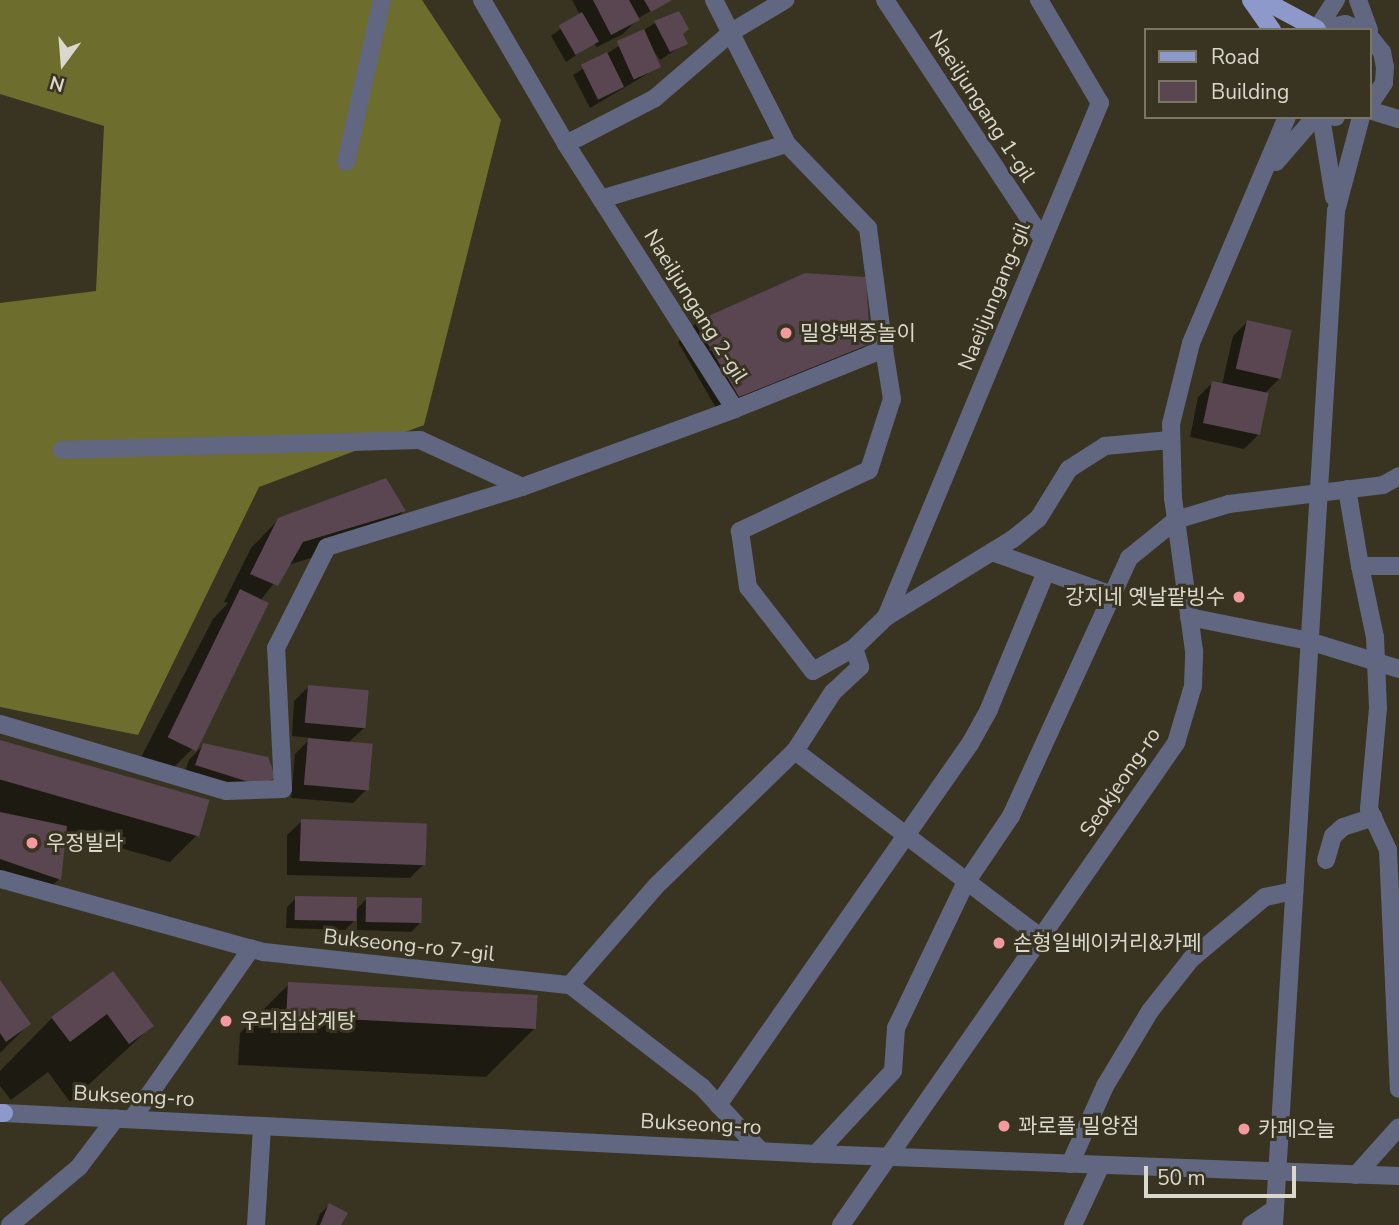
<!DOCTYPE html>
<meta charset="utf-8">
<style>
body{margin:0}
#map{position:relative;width:1399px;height:1225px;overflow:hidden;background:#383421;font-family:"Nunito Sans","Noto Sans KR",sans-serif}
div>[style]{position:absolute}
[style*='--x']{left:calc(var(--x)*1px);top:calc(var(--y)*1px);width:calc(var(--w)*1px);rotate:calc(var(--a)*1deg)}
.forest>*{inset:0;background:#6d6e2d}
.shadow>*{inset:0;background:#0007}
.building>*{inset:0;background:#5a4650;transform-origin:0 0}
.minor>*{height:18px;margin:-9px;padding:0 9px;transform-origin:9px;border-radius:9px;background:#616780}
.major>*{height:18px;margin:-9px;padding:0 9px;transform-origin:9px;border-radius:9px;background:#8e99cb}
.dots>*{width:19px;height:19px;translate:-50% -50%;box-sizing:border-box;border:4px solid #383421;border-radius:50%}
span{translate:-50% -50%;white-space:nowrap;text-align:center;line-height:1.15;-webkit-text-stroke:6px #383421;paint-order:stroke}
.street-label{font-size:21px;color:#dad8cc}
.poi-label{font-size:21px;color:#dad8cc}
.left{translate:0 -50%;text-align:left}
.right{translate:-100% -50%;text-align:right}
.legend{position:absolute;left:1144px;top:28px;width:228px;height:91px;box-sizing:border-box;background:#383421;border:2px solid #797665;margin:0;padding:9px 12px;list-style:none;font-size:21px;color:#dad8cc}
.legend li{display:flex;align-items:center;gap:14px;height:35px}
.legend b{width:35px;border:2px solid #797665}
.north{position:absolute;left:28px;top:28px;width:70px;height:70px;-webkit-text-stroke:5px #383421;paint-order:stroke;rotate:196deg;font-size:19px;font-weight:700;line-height:28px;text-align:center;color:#dad8cc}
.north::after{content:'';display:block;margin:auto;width:24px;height:32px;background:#dad8cc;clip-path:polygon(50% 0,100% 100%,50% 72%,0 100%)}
.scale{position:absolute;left:1144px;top:1166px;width:152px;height:32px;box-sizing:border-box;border:4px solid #dad8cc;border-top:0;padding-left:9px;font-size:21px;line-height:24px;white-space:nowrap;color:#dad8cc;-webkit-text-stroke:5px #383421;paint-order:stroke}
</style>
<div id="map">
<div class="forest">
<div style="clip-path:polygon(0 0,422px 0,501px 120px,424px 425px,259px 487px,138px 735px,0 707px,0 303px,96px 291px,104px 126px,0 94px)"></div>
</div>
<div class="shadow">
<div style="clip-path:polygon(572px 0,670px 0,640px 17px,623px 34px,597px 47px,594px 43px,566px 62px,551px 36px,580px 15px)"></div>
<div style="clip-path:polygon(655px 23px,681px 34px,686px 43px,660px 60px,649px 45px,659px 67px,590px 108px,573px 75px)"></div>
<div style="clip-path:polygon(1248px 321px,1279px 379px,1264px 394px,1258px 435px,1244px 449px,1190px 437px,1198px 397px,1212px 383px,1222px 385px,1233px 336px)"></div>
<div style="clip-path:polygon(696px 323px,868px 343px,849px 363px,720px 415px,678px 342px)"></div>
<div style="clip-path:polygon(404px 511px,377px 538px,288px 565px,260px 601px,192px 749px,164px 777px,138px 763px,213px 619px,228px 603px,224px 602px,251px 548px,279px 519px)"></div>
<div style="clip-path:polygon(308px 687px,365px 727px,348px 743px,367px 789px,353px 803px,291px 798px,295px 754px,311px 738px,292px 736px,294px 701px)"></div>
<div style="clip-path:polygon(0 742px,198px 834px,170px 862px,64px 832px,59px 879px,45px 893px,0 878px)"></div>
<div style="clip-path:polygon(203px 745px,274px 777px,260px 791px,182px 779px,189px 760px)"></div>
<div style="clip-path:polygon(302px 821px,425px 863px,410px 878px,287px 875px,287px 835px)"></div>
<div style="clip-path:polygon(296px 898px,355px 911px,366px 899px,420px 923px,411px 932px,357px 930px,357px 918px,345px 930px,286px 928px,287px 907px)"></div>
<div style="clip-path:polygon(112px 974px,152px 1026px,70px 1102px,48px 1072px,11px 1100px,0 1086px,0 1071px,52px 1018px)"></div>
<div style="clip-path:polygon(0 983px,29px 1024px,0 1053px)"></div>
<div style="clip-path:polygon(289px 984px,535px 1028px,486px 1077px,238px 1065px,240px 1033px)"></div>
<div style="clip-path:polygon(329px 1205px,339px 1225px,316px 1225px,320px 1214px)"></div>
</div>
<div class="building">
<div style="clip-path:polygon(593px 0,629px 0,640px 20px,611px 35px)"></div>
<div style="clip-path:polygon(644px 0,672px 0,651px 12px)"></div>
<div style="clip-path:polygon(679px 11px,689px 29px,683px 34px,688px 44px,670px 52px,654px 21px)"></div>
<div style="left:582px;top:12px;width:34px;height:27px;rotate:60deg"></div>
<div style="left:644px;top:29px;width:42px;height:30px;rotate:66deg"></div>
<div style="left:607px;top:52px;width:39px;height:29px;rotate:64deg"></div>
<div style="clip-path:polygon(805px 273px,866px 277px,870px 344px,739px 397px,695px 322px)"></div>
<div style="left:1247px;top:320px;width:46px;height:50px;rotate:13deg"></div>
<div style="left:1212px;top:381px;width:58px;height:43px;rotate:12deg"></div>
<div style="clip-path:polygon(386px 478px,406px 511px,303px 542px,278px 586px,250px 574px,278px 518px)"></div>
<div style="left:240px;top:589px;width:32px;height:165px;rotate:26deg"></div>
<div style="left:308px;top:685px;width:61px;height:38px;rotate:5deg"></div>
<div style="left:308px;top:738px;width:65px;height:47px;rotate:5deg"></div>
<div style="left:0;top:740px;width:218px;height:38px;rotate:16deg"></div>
<div style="clip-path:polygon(203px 743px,268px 757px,276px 778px,258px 785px,195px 765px)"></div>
<div style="clip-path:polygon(0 812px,67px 826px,61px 880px,0 859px)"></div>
<div style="left:301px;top:819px;width:126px;height:42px;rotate:2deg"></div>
<div style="left:295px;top:896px;width:62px;height:24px;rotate:1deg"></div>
<div style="left:366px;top:897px;width:56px;height:25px;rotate:1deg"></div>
<div style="clip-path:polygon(113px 971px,154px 1026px,129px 1044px,107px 1014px,70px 1042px,51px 1017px)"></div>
<div style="clip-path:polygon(0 980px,31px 1024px,6px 1042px,0 1033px)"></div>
<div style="left:288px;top:982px;width:250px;height:34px;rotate:3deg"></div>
<div style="clip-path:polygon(329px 1203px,348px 1213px,341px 1225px,320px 1225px)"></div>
</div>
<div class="minor">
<div style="--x:482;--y:0;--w:167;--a:59.7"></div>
<div style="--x:566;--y:144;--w:314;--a:57.5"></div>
<div style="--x:735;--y:409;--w:161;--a:-21.9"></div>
<div style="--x:884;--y:349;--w:51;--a:80.9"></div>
<div style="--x:892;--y:399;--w:75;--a:107.9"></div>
<div style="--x:869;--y:470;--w:143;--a:154.7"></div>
<div style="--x:740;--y:531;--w:57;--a:81.9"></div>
<div style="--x:748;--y:587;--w:106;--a:52.3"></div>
<div style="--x:813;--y:671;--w:47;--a:-29.3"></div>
<div style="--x:854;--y:648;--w:45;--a:-44.1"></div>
<div style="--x:886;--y:617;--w:149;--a:-31.6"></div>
<div style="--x:1013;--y:539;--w:32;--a:-39"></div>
<div style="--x:1038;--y:519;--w:59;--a:-58.2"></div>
<div style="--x:1069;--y:469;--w:43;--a:-32.6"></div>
<div style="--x:1105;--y:446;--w:65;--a:-5.3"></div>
<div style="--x:714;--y:0;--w:161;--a:63.1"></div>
<div style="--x:885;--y:0;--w:284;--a:56.6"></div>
<div style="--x:1358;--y:0;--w:32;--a:70"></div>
<div style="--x:1317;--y:29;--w:35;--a:-57"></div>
<div style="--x:1315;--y:30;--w:31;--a:-11"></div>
<div style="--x:1345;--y:24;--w:17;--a:21"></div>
<div style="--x:1369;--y:36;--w:21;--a:51"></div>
<div style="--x:1382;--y:52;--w:15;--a:79"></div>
<div style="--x:1385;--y:67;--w:16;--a:94"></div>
<div style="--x:1384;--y:83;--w:27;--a:124"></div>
<div style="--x:1369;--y:110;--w:31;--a:17"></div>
<div style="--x:1321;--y:117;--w:81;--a:80.8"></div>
<div style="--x:1334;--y:117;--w:2;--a:0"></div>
<div style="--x:566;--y:144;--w:100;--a:-27.3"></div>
<div style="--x:655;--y:98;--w:103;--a:-40.7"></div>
<div style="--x:733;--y:31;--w:61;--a:-30.8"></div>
<div style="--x:346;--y:162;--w:166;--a:-77.5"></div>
<div style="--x:1276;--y:162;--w:60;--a:-49.1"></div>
<div style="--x:601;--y:199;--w:194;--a:-16.5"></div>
<div style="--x:787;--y:144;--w:117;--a:46"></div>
<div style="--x:868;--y:228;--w:122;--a:82.5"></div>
<div style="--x:62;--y:450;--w:358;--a:-1.6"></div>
<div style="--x:420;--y:440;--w:112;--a:24.7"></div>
<div style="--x:1347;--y:489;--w:78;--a:80.4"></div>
<div style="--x:1360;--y:566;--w:39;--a:0"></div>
<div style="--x:992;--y:552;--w:127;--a:19.7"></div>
<div style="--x:1360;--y:566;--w:73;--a:78.1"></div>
<div style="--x:1375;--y:637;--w:71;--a:87.6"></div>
<div style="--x:1378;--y:708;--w:101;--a:95.1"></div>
<div style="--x:1369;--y:809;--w:45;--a:65.1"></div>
<div style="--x:1388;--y:850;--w:239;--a:87.4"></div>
<div style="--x:886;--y:617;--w:557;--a:-67.4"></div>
<div style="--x:1100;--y:103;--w:120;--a:-120.6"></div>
<div style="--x:1189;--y:617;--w:122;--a:11.3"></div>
<div style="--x:1309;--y:641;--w:94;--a:17.3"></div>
<div style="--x:854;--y:648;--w:20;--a:72"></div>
<div style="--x:860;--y:667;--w:37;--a:137"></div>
<div style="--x:833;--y:692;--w:70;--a:122.8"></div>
<div style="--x:795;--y:751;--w:308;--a:37.2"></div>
<div style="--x:0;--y:724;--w:236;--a:16.5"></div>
<div style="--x:226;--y:791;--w:57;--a:-2"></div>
<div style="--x:283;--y:789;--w:141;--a:-92.8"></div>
<div style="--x:276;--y:648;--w:113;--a:-63.2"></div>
<div style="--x:327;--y:547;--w:204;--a:-17.1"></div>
<div style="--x:522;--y:487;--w:227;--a:-20.1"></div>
<div style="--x:1326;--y:860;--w:25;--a:-74"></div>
<div style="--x:1333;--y:836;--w:13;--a:-42"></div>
<div style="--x:1343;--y:827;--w:32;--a:-18"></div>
<div style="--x:0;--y:879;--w:274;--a:15.5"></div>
<div style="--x:264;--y:952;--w:308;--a:6.2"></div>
<div style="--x:570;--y:985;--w:167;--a:37.7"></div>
<div style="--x:702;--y:1087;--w:86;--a:47.4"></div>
<div style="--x:570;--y:985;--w:131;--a:-49"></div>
<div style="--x:656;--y:886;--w:194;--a:-44.2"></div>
<div style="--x:718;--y:1105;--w:442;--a:-55.1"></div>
<div style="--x:971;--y:742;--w:38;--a:-61"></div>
<div style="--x:989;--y:709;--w:148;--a:-67.4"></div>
<div style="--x:4;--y:1113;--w:813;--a:2.89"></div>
<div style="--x:816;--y:1154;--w:583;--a:2.16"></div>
<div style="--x:132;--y:1119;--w:208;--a:-55"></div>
<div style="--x:816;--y:1154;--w:113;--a:-47.1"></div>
<div style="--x:893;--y:1071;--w:43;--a:-86"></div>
<div style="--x:896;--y:1028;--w:160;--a:-64.4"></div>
<div style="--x:965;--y:884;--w:82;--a:-55.9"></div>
<div style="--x:1011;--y:816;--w:284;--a:-65.4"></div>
<div style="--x:1129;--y:558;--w:60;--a:-39"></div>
<div style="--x:1176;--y:520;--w:55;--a:-16.8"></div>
<div style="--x:1229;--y:504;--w:155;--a:-7"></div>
<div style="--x:1383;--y:485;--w:18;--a:-29"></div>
<div style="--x:1070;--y:1164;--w:85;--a:-65.8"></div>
<div style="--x:1105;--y:1086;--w:87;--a:-59"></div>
<div style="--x:1150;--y:1011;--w:66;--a:-51.7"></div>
<div style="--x:1191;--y:959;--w:97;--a:-40"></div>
<div style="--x:1265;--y:897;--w:30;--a:-12"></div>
<div style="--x:1356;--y:1175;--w:64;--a:-48.1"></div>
<div style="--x:10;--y:1225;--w:90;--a:-40"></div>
<div style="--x:79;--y:1167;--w:61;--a:-52.9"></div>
<div style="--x:256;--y:1225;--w:99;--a:-86.5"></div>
<div style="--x:841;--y:1225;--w:587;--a:-55.2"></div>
<div style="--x:1176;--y:743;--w:59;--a:-73.4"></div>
<div style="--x:1193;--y:686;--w:35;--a:-88"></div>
<div style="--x:1194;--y:651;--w:154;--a:-97.8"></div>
<div style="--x:1173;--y:498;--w:74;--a:-91.5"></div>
<div style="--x:1171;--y:424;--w:83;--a:-76.1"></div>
<div style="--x:1191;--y:343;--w:246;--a:-67"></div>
<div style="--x:1073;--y:1225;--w:66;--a:-65"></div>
<div style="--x:1251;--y:1225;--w:29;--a:-34"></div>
<div style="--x:1274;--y:1225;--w:1016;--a:-86.5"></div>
<div style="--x:1336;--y:211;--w:97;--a:-75.1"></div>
</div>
<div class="major">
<div style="--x:1251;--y:0;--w:37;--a:55"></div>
<div style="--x:1263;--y:0;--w:61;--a:28.2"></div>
<div style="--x:0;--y:1113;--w:4;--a:0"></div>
</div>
<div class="dots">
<div style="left:786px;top:333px;background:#f49a9f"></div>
<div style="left:1239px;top:597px;background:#f49a9f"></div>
<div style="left:32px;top:843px;background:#f49a9f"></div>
<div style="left:999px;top:943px;background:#f49a9f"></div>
<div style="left:226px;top:1021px;background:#f49a9f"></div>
<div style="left:1004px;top:1126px;background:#f49a9f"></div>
<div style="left:1244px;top:1129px;background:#f49a9f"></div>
</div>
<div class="street-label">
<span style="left:982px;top:106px;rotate:57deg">Naeiljungang 1-gil</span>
<span style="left:994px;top:296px;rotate:-68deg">Naeiljungang-gil</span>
<span style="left:696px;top:306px;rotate:58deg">Naeiljungang 2-gil</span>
<span style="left:1120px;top:782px;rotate:-56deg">Seokjeong-ro</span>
<span style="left:409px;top:945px;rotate:6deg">Bukseong-ro 7-gil</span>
<span style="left:134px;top:1096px;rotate:3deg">Bukseong-ro</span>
<span style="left:701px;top:1124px;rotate:3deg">Bukseong-ro</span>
</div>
<div class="poi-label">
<span class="left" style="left:800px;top:333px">밀양백중놀이</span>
<span class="right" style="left:1225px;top:597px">강지네 옛날팥빙수</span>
<span class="left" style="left:46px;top:843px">우정빌라</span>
<span class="left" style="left:1013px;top:943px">손형일베이커리&amp;카페</span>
<span class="left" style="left:240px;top:1021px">우리집삼계탕</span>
<span class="left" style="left:1018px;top:1126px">꽈로플 밀양점</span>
<span class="left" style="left:1258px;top:1129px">카페오늘</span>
</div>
<ul class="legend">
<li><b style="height:9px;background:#8e99cb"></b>Road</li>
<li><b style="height:19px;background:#5a4650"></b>Building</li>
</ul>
<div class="north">N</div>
<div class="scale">50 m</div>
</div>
